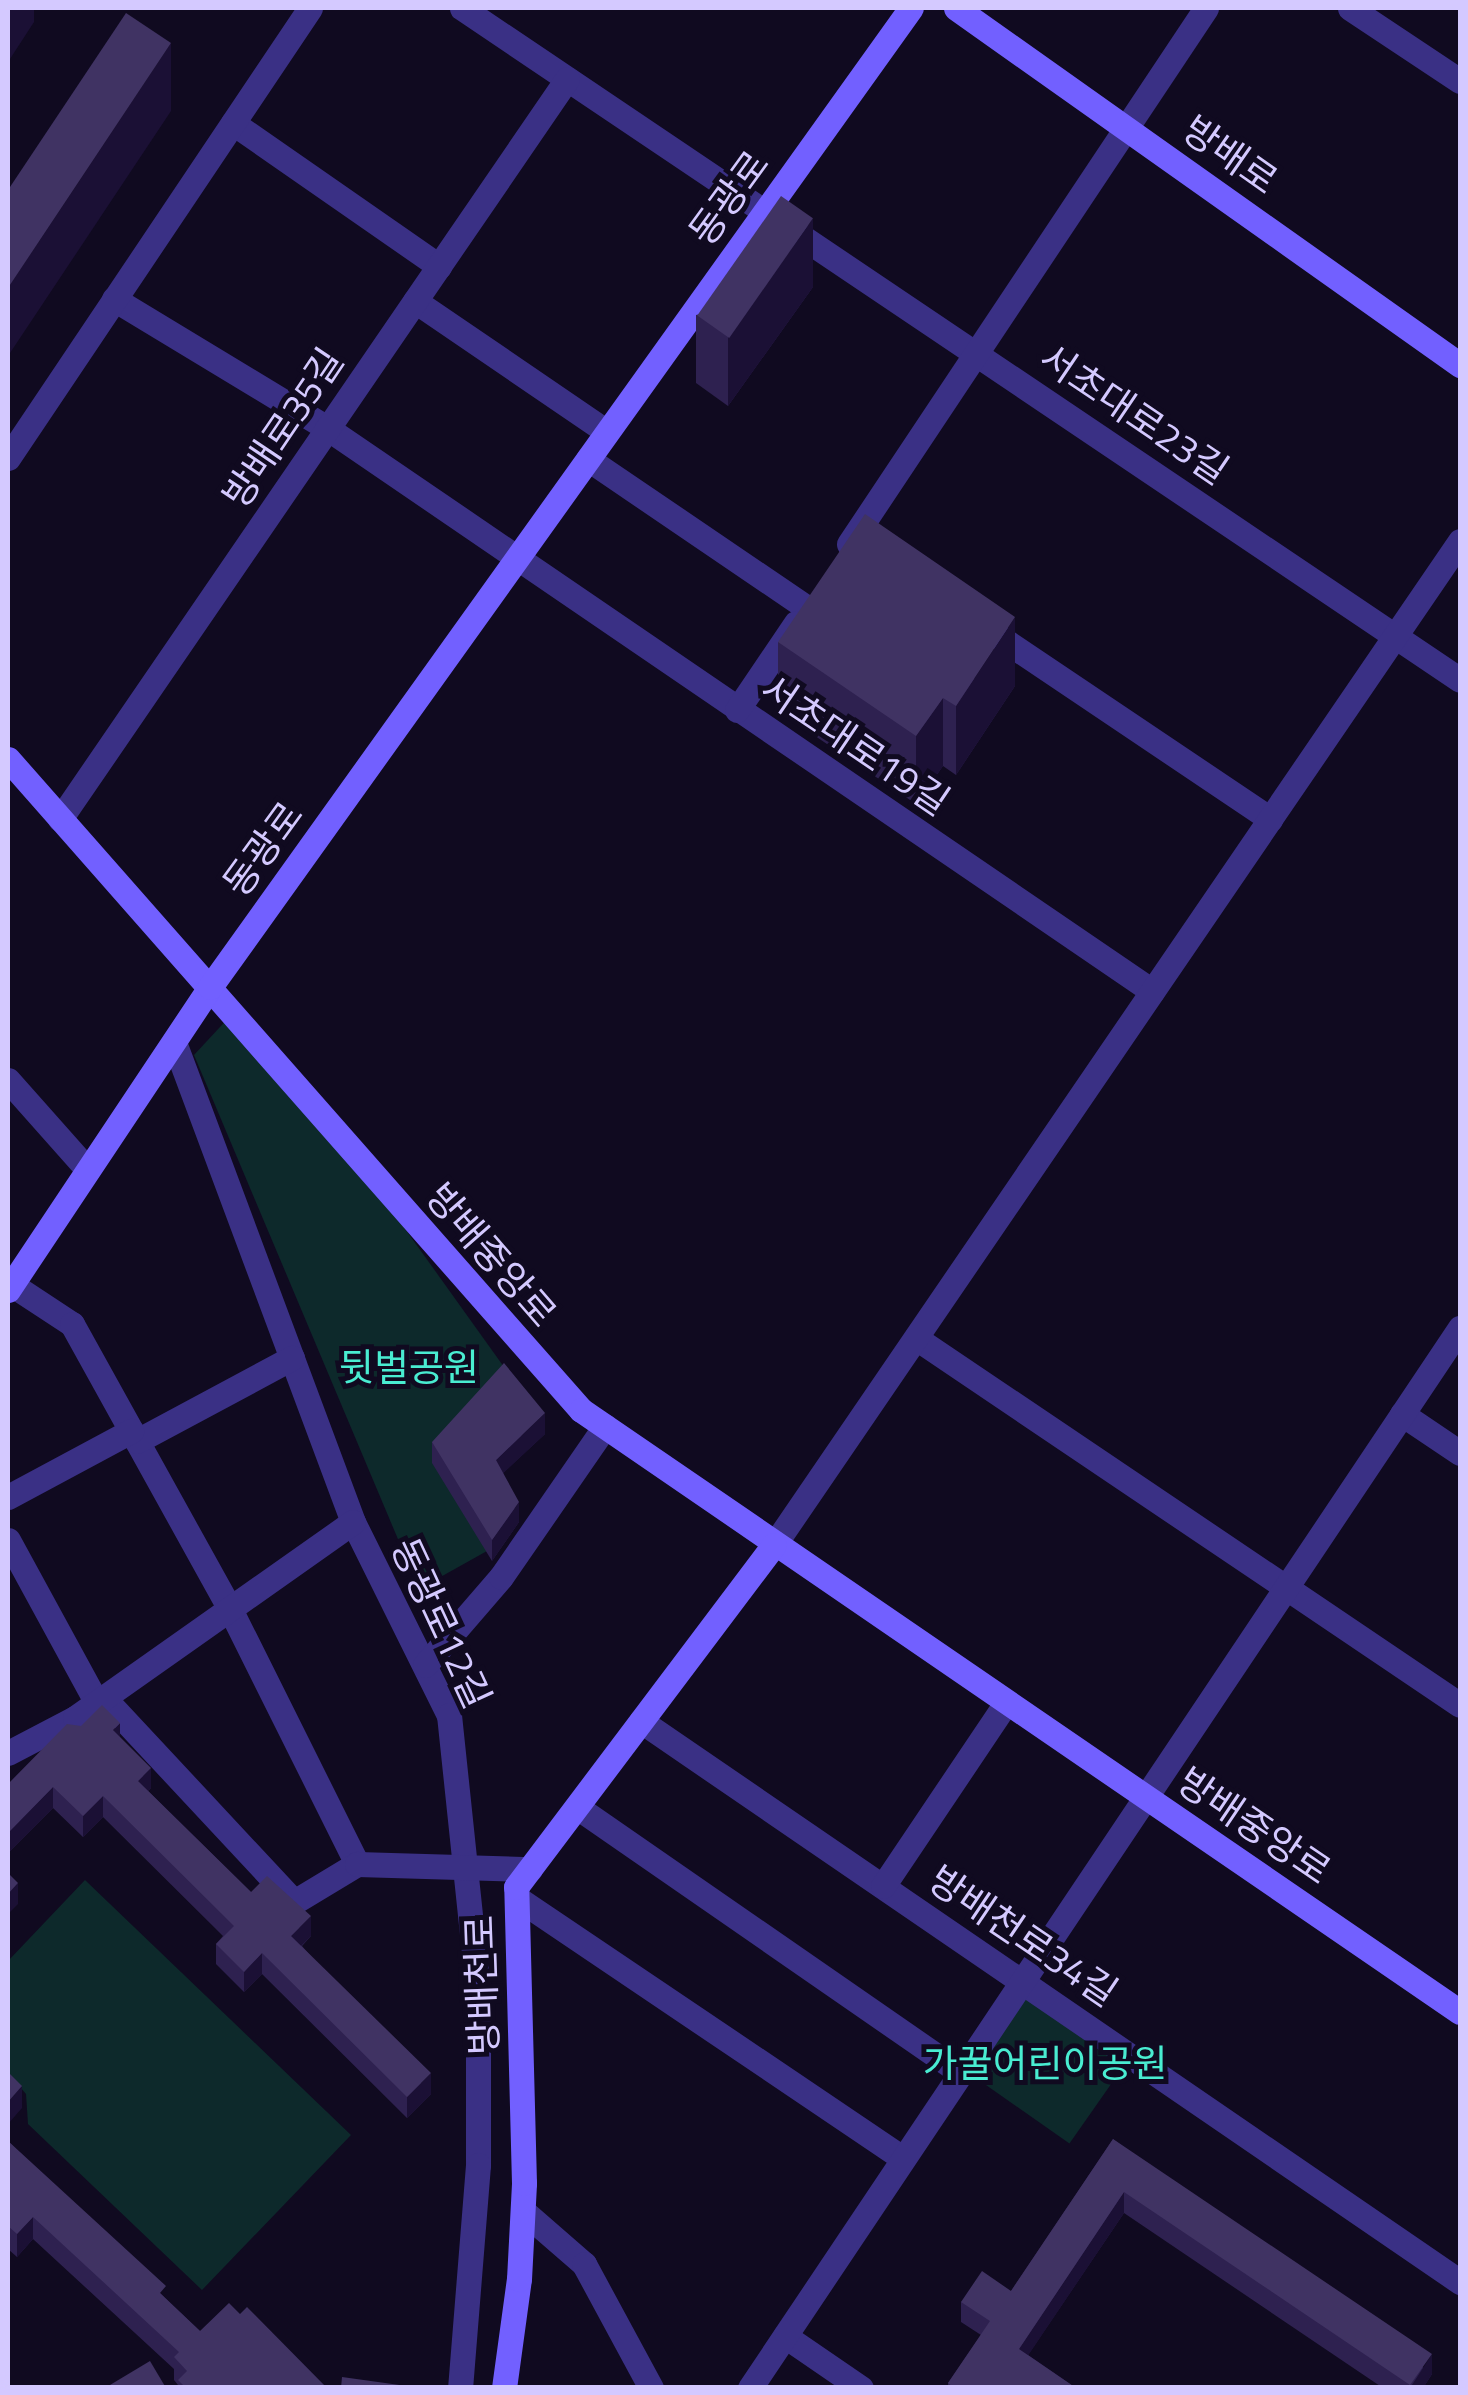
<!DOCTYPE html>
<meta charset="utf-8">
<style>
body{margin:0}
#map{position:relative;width:1468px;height:2395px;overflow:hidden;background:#100a20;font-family:"Titillium Web","Noto Sans KR",sans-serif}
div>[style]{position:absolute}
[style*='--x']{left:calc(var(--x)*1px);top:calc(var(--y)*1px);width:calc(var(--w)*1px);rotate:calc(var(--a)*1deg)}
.green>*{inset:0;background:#0d292b;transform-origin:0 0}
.street>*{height:25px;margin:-12.5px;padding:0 12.5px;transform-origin:12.5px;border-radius:12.5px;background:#3a3085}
.secondary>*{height:25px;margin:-12.5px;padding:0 12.5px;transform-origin:12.5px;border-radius:12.5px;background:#7260ff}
.wall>*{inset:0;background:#2e2150}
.shaded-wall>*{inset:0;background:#1b1035}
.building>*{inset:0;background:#403363;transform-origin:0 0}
span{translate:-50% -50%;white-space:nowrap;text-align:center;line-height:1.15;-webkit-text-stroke:10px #100a20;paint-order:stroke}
.street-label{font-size:38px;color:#d4c9ff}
.park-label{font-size:38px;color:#49ecd1}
.frame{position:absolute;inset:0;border:10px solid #d4c9ff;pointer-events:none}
</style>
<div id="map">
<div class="green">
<div style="clip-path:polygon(233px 1013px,350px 1152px,509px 1374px,487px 1551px,419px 1589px,194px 1055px)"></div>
<div style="clip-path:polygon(85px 1880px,351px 2135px,202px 2290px,28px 2124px,26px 2094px,8px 2073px,8px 1961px)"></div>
<div style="left:1025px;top:1989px;width:125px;height:101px;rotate:35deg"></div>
</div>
<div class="street">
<div style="--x:462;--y:8;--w:1203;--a:33.95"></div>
<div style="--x:1350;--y:8;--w:132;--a:33.6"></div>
<div style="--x:233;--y:123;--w:251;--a:34.8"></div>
<div style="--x:114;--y:299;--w:249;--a:31.2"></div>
<div style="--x:327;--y:428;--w:999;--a:34.31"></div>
<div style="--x:415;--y:301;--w:232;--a:34.3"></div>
<div style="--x:8;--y:458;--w:542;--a:-56.13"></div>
<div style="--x:588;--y:459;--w:263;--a:34.2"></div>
<div style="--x:849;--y:544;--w:644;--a:-56.33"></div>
<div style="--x:989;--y:630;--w:339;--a:33.9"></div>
<div style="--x:737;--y:710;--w:105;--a:-55.9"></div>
<div style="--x:60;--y:819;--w:897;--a:-55.58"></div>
<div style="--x:174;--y:1042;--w:512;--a:69.55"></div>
<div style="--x:353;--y:1522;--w:216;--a:63.6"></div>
<div style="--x:449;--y:1715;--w:279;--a:84"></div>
<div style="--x:478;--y:1992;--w:173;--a:90"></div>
<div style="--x:478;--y:2165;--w:224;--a:94.6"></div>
<div style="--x:8;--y:1080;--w:120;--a:48.4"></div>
<div style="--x:11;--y:1284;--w:73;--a:33.3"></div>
<div style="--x:72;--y:1324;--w:326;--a:61"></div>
<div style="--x:230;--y:1609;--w:285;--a:63.5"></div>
<div style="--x:916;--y:1338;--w:656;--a:34"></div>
<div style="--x:1402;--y:1414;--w:70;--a:33.9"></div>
<div style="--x:137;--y:1441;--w:176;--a:-28.2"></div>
<div style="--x:8;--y:1497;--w:140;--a:-28.2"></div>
<div style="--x:8;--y:1540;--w:186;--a:61.4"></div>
<div style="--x:774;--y:1545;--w:1216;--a:-55.66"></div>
<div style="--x:425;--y:1665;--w:116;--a:-49.2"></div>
<div style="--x:501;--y:1577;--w:183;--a:-55.4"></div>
<div style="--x:104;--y:1698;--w:279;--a:47"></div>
<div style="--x:294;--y:1902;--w:74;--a:-31.1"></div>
<div style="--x:357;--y:1864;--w:173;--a:1.7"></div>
<div style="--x:641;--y:1721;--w:993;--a:34.41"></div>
<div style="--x:8;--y:1753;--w:76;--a:-27.6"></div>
<div style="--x:75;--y:1718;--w:340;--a:-35.2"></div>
<div style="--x:577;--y:1807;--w:466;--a:34.7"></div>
<div style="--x:883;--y:1886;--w:220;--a:-56.1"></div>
<div style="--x:517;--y:1898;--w:465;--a:34"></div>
<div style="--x:523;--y:2211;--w:81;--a:41"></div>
<div style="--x:584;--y:2264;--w:141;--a:61.6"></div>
<div style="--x:785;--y:2336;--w:92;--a:34.4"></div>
<div style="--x:750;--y:2388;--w:1276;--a:-56.19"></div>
</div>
<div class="secondary">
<div style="--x:956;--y:8;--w:618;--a:35.31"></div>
<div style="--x:8;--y:759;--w:867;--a:48.65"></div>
<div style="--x:581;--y:1410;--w:1065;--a:34.41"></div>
<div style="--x:8;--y:1290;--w:364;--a:-56.3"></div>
<div style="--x:210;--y:987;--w:1204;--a:-54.4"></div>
<div style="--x:504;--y:2388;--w:110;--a:-82.2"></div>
<div style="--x:519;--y:2279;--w:96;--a:-87"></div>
<div style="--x:524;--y:2183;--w:296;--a:-91.5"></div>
<div style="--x:516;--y:1887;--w:428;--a:-53"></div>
</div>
<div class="wall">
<div style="clip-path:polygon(813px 287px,728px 406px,696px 383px,696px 315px)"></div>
<div style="clip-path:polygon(778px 642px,1015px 686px,956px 775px,943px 766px,916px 804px,778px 711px)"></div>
<div style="clip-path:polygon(545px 1434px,503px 1473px,519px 1522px,492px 1561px,432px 1463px,432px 1442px)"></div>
<div style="clip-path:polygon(120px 1738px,151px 1788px,148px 1791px,251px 1892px,311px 1936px,302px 1946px,431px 2094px,407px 2118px,262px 1974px,244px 1992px,216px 1964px,216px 1944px,223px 1936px,103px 1817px,83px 1837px,53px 1808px,8px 1853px,8px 1784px)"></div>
<div style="clip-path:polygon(1113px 2139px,1432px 2374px,1423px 2388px,1383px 2388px,1124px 2213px,1028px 2355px,1076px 2388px,948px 2388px,948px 2383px,981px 2335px,961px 2322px,961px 2302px,1011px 2291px)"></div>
<div style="clip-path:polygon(8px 2141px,166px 2299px,200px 2331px,240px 2314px,327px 2388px,178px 2388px,178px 2385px,174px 2380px,174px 2369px,33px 2239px,17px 2257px,8px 2249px)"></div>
</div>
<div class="shaded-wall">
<div style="clip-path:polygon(8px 8px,34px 8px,34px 22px,8px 62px)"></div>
<div style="clip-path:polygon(171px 43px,171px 111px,8px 356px,8px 288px)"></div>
<div style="clip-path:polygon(813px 218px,813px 287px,728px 406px,728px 337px)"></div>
<div style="clip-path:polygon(1015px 617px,1015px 686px,956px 775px,956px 706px)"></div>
<div style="clip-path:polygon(943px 698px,943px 766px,916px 804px,916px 736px)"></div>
<div style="clip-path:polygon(545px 1413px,545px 1434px,496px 1480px,496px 1460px)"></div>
<div style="clip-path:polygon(519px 1502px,519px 1522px,492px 1561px,492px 1540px)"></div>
<div style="clip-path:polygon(120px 1723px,120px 1743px,113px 1730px)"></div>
<div style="clip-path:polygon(151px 1768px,151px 1788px,138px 1802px,138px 1781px)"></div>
<div style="clip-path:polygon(53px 1787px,53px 1808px,8px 1853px,8px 1833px)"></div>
<div style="clip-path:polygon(103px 1796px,103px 1817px,83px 1837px,83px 1816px)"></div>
<div style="clip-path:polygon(18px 1883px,18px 1904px,8px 1914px,8px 1894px)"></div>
<div style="clip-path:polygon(311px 1916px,311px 1936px,291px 1956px,291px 1936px)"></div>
<div style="clip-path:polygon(262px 1953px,262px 1974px,244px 1992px,244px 1972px)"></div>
<div style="clip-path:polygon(431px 2073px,431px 2094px,407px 2118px,407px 2097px)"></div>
<div style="clip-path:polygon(22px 2086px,22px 2108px,8px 2124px,8px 2102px)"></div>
<div style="clip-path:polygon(1124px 2192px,1124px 2213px,1019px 2369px,1019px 2349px)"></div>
<div style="clip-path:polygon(33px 2217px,33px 2239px,17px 2257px,17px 2234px)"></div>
<div style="clip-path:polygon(1432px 2354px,1432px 2374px,1423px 2388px,1410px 2388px)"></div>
</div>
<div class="building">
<div style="clip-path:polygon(126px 13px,171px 43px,8px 288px,8px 190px)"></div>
<div style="left:781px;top:196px;width:39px;height:146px;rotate:35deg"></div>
<div style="clip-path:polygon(865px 514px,1015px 617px,956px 706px,943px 698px,916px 736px,778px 642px)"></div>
<div style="clip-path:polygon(504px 1363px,545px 1413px,496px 1460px,519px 1502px,492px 1540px,432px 1442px)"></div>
<div style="clip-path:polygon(102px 1705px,120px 1723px,113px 1730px,151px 1768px,138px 1781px,251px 1892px,267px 1876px,311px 1916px,291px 1936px,431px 2073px,407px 2097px,262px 1953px,244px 1972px,216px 1944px,234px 1926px,103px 1796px,83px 1816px,53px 1787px,8px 1833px,8px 1784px,67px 1724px,81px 1726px)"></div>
<div style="clip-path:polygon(8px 1873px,18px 1883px,8px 1894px)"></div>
<div style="clip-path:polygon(8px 2072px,22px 2086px,8px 2102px)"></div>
<div style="clip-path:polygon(1113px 2139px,1432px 2354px,1410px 2385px,1124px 2192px,1019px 2349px,1076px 2388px,954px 2388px,948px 2383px,990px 2321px,961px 2302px,982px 2271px,1011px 2291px)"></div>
<div style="clip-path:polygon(8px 2141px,166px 2286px,160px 2293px,200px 2331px,229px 2303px,240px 2314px,247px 2307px,327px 2388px,186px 2388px,178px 2380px,187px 2371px,174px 2357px,179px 2352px,33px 2217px,17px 2234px,8px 2226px)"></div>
<div style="clip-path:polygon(150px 2361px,166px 2388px,105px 2388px)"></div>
<div style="clip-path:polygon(342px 2377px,421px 2388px,341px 2388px)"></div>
</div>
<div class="street-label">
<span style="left:1230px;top:155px;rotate:35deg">방배로</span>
<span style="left:729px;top:198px;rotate:-54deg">동광로</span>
<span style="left:1134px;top:414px;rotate:34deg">서초대로23길</span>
<span style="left:283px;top:428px;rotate:-56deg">방배로35길</span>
<span style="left:855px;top:745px;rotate:34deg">서초대로19길</span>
<span style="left:263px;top:849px;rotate:-54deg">동광로</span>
<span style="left:491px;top:1255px;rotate:49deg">방배중앙로</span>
<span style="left:441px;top:1623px;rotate:65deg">동광로12길</span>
<span style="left:1254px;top:1826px;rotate:34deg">방배중앙로</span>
<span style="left:1023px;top:1936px;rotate:34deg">방배천로34길</span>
<span style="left:482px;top:1985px;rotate:-92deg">방배천로</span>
</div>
<div class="park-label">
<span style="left:409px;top:1368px">뒷벌공원</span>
<span style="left:1045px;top:2064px">가꿀어린이공원</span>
</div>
<div class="frame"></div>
</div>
